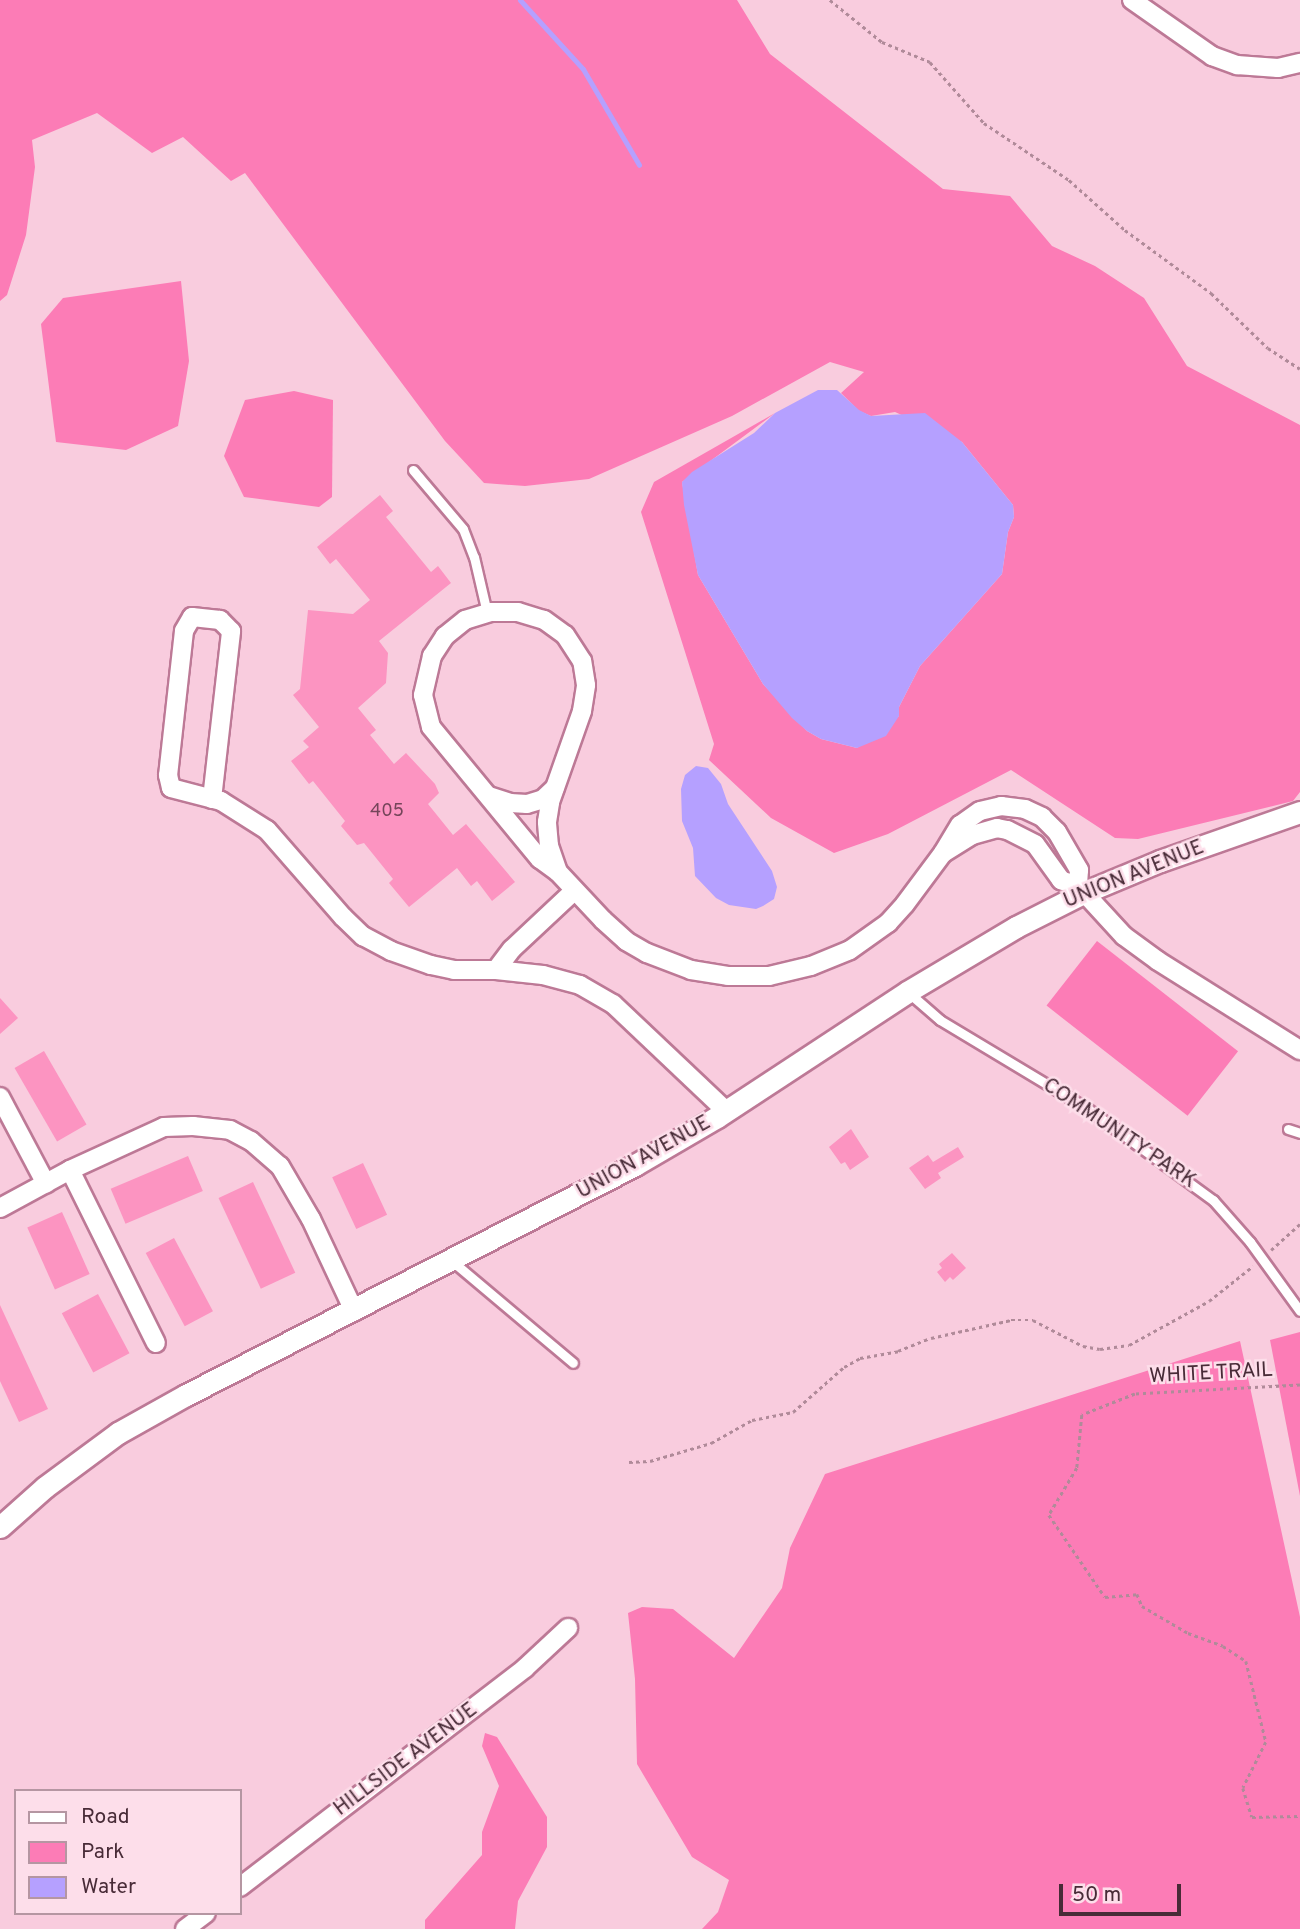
<!DOCTYPE html>
<style>
body{margin:0}
#map{position:relative;width:1300px;height:1929px;overflow:hidden;background:#f9ccde;font-family:Overpass,sans-serif}
div>[style]{position:absolute}
[style*='--x']{left:calc(var(--x)*1px);top:calc(var(--y)*1px);width:calc(var(--w)*1px);rotate:calc(var(--a)*1deg)}
.green>*{inset:0;background:#fc7cb6;transform-origin:0 0}
.water>*{inset:0;background:#b5a0ff}
.stream>*{height:5px;margin:-2.5px;padding:0 2.5px;transform-origin:2.5px;border-radius:2.5px;background:#b5a0ff}
.building>*{inset:0;background:#fc94c1;transform-origin:0 0}
.path>*{height:2.5px;margin-top:-1.25px;transform-origin:0;background:repeating-linear-gradient(90deg,#b08a99 0 3.5px,transparent 0 7px)}
.roads{filter:drop-shadow(2px 0 #bd7996) drop-shadow(-2px 0 #bd7996) drop-shadow(0 2px #bd7996) drop-shadow(0 -2px #bd7996)}
.service>*{height:9px;margin:-4.5px;padding:0 4.5px;transform-origin:4.5px;border-radius:4.5px;background:#fff}
.minor>*{height:18px;margin:-9px;padding:0 9px;transform-origin:9px;border-radius:9px;background:#fff}
.tertiary>*{height:21px;margin:-10.5px;padding:0 10.5px;transform-origin:10.5px;border-radius:10.5px;background:#fff}
span{translate:-50% -50%;white-space:nowrap;text-align:center;line-height:1.15;-webkit-text-stroke:5px #fddeea;paint-order:stroke}
.number-label{font-size:18px;color:#75455a}
.number-label span{-webkit-text-stroke-width:0}
.street-label{font-size:21px;color:#482b37}
.legend{position:absolute;left:14px;top:1789px;width:228px;height:126px;box-sizing:border-box;background:#fddeea;border:2px solid #b596a2;margin:0;padding:9px 12px;list-style:none;font-size:21px;color:#482b37}
.legend li{display:flex;align-items:center;gap:14px;height:35px}
.legend b{width:35px;border:2px solid #b596a2}
.scale{position:absolute;left:1059px;top:1884px;width:122px;height:32px;box-sizing:border-box;border:4px solid #482b37;border-top:0;padding-left:9px;font-size:21px;line-height:24px;white-space:nowrap;color:#482b37;-webkit-text-stroke:5px #fddeea;paint-order:stroke}
</style>
<div id="map">
<div class="green">
<div style="clip-path:polygon(0 0,737px 0,770px 54px,943px 189px,1010px 196px,1052px 246px,1095px 266px,1144px 298px,1187px 366px,1300px 425px,1300px 792px,1293px 801px,1138px 839px,1115px 838px,1011px 770px,888px 834px,834px 853px,771px 818px,709px 760px,714px 744px,641px 512px,654px 482px,775px 413px,682px 482px,698px 575px,763px 684px,807px 731px,821px 739px,857px 748px,899px 716px,899px 707px,920px 666px,1002px 574px,1008px 532px,1014px 517px,1013px 505px,962px 442px,895px 412px,871px 416px,859px 411px,841px 393px,864px 372px,830px 362px,732px 416px,589px 479px,525px 486px,484px 483px,445px 441px,245px 173px,231px 181px,183px 137px,152px 153px,97px 113px,32px 140px,35px 167px,26px 235px,7px 295px,0 301px)"></div>
<div style="clip-path:polygon(181px 281px,189px 361px,178px 426px,126px 450px,56px 442px,41px 324px,63px 298px)"></div>
<div style="clip-path:polygon(294px 391px,333px 400px,332px 497px,319px 507px,244px 497px,224px 456px,245px 400px)"></div>
<div style="left:1097px;top:941px;width:179px;height:82px;rotate:38deg"></div>
<div style="clip-path:polygon(1300px 1332px,1300px 1496px,1270px 1340px)"></div>
<div style="clip-path:polygon(1240px 1341px,1300px 1617px,1300px 1929px,702px 1929px,718px 1912px,729px 1880px,692px 1857px,637px 1764px,635px 1679px,628px 1613px,642px 1607px,673px 1609px,734px 1658px,782px 1588px,790px 1548px,825px 1474px)"></div>
<div style="clip-path:polygon(485px 1733px,497px 1737px,547px 1817px,547px 1847px,518px 1901px,515px 1929px,425px 1929px,425px 1920px,482px 1855px,482px 1832px,499px 1786px,482px 1746px)"></div>
</div>
<div class="water">
<div style="clip-path:polygon(818px 390px,837px 390px,859px 410px,871px 416px,925px 413px,962px 442px,1013px 505px,1014px 517px,1008px 532px,1002px 574px,920px 666px,899px 707px,899px 716px,886px 736px,857px 748px,821px 739px,807px 731px,792px 718px,763px 684px,698px 575px,684px 505px,682px 482px,692px 472px,754px 433px,775px 413px)"></div>
<div style="clip-path:polygon(696px 766px,708px 768px,721px 784px,728px 804px,772px 871px,777px 887px,774px 899px,763px 906px,756px 909px,729px 905px,716px 898px,695px 876px,693px 848px,682px 821px,681px 789px,685px 775px)"></div>
</div>
<div class="stream">
<div style="--x:520;--y:0;--w:93;--a:47.6"></div>
<div style="--x:583;--y:69;--w:111;--a:59.7"></div>
</div>
<div class="building">
<div style="clip-path:polygon(380px 495px,393px 511px,386px 517px,431px 572px,438px 566px,451px 583px,379px 641px,388px 653px,386px 683px,358px 708px,376px 730px,370px 735px,394px 764px,406px 753px,435px 784px,439px 793px,428px 804px,453px 835px,466px 824px,515px 882px,492px 901px,477px 881px,471px 886px,457px 868px,409px 907px,389px 883px,393px 879px,364px 843px,357px 845px,341px 826px,345px 821px,313px 781px,309px 784px,291px 761px,309px 747px,303px 741px,319px 727px,293px 695px,300px 689px,308px 610px,353px 614px,370px 600px,336px 559px,330px 564px,317px 547px)"></div>
<div style="clip-path:polygon(0 998px,18px 1018px,0 1034px)"></div>
<div style="left:44px;top:1051px;width:85px;height:34px;rotate:60deg"></div>
<div style="clip-path:polygon(851px 1129px,869px 1157px,850px 1170px,845px 1162px,841px 1164px,829px 1147px)"></div>
<div style="clip-path:polygon(958px 1147px,964px 1157px,938px 1173px,941px 1178px,925px 1189px,909px 1168px,928px 1155px,933px 1162px)"></div>
<div style="left:188px;top:1156px;width:38px;height:84px;rotate:67deg"></div>
<div style="left:363px;top:1163px;width:57px;height:34px;rotate:65deg"></div>
<div style="left:253px;top:1182px;width:100px;height:38px;rotate:65deg"></div>
<div style="left:62px;top:1212px;width:68px;height:38px;rotate:66deg"></div>
<div style="left:174px;top:1238px;width:83px;height:32px;rotate:62deg"></div>
<div style="clip-path:polygon(952px 1253px,966px 1268px,953px 1280px,950px 1277px,945px 1282px,937px 1272px,942px 1268px,939px 1264px)"></div>
<div style="left:98px;top:1294px;width:67px;height:41px;rotate:62deg"></div>
<div style="clip-path:polygon(0 1305px,48px 1409px,19px 1422px,0 1381px)"></div>
</div>
<div class="path">
<div style="--x:830;--y:0;--w:67;--a:38.9"></div>
<div style="--x:882;--y:42;--w:52;--a:22.6"></div>
<div style="--x:930;--y:62;--w:81;--a:48.5"></div>
<div style="--x:984;--y:123;--w:102;--a:33.8"></div>
<div style="--x:1069;--y:180;--w:75;--a:41.8"></div>
<div style="--x:1125;--y:230;--w:107;--a:36.2"></div>
<div style="--x:1211;--y:293;--w:79;--a:44"></div>
<div style="--x:1268;--y:348;--w:38;--a:33"></div>
<div style="--x:1271;--y:1250;--w:39;--a:-42"></div>
<div style="--x:1300;--y:1385;--w:165;--a:176.9"></div>
<div style="--x:1135;--y:1394;--w:57;--a:158.4"></div>
<div style="--x:1082;--y:1415;--w:53;--a:95.4"></div>
<div style="--x:1077;--y:1468;--w:55;--a:120.8"></div>
<div style="--x:1049;--y:1515;--w:99;--a:55.7"></div>
<div style="--x:1105;--y:1597;--w:32;--a:-5"></div>
<div style="--x:1137;--y:1594;--w:13;--a:67"></div>
<div style="--x:1142;--y:1606;--w:53;--a:30.4"></div>
<div style="--x:1188;--y:1633;--w:37;--a:20"></div>
<div style="--x:1223;--y:1646;--w:27;--a:33"></div>
<div style="--x:1246;--y:1661;--w:83;--a:76.1"></div>
<div style="--x:1266;--y:1742;--w:51;--a:116.6"></div>
<div style="--x:1243;--y:1788;--w:30;--a:73"></div>
<div style="--x:1252;--y:1817;--w:48;--a:-1.2"></div>
<div style="--x:629;--y:1462;--w:21;--a:-3"></div>
<div style="--x:650;--y:1461;--w:64;--a:-16.4"></div>
<div style="--x:711;--y:1443;--w:47;--a:-29.3"></div>
<div style="--x:752;--y:1420;--w:42;--a:-11"></div>
<div style="--x:793;--y:1412;--w:68;--a:-41.4"></div>
<div style="--x:844;--y:1367;--w:18;--a:-29"></div>
<div style="--x:860;--y:1358;--w:39;--a:-10"></div>
<div style="--x:898;--y:1351;--w:35;--a:-22"></div>
<div style="--x:931;--y:1338;--w:82;--a:-12.7"></div>
<div style="--x:1011;--y:1320;--w:22;--a:0"></div>
<div style="--x:1033;--y:1320;--w:56;--a:27.5"></div>
<div style="--x:1083;--y:1346;--w:17;--a:10"></div>
<div style="--x:1100;--y:1349;--w:29;--a:-8"></div>
<div style="--x:1129;--y:1345;--w:91;--a:-28.8"></div>
<div style="--x:1209;--y:1301;--w:56;--a:-38.5"></div>
</div>
<div class="roads">
<div class="service">
<div style="--x:413;--y:470;--w:77;--a:49.7"></div>
<div style="--x:463;--y:529;--w:30;--a:69"></div>
<div style="--x:474;--y:557;--w:57;--a:76.9"></div>
<div style="--x:909;--y:993;--w:41;--a:41.1"></div>
<div style="--x:940;--y:1020;--w:173;--a:31"></div>
<div style="--x:1088;--y:1109;--w:155;--a:36.1"></div>
<div style="--x:1213;--y:1200;--w:56;--a:48.6"></div>
<div style="--x:1250;--y:1242;--w:85;--a:54.1"></div>
<div style="--x:1288;--y:1129;--w:13;--a:18"></div>
<div style="--x:452;--y:1261;--w:158;--a:40.1"></div>
</div>
<div class="minor">
<div style="--x:1132;--y:0;--w:98;--a:35"></div>
<div style="--x:1212;--y:56;--w:27;--a:20"></div>
<div style="--x:1237;--y:65;--w:41;--a:4.2"></div>
<div style="--x:1278;--y:68;--w:23;--a:-13"></div>
<div style="--x:489;--y:796;--w:22;--a:18"></div>
<div style="--x:510;--y:803;--w:17;--a:3"></div>
<div style="--x:527;--y:804;--w:17;--a:-17"></div>
<div style="--x:543;--y:799;--w:16;--a:-43"></div>
<div style="--x:212;--y:799;--w:169;--a:-83.5"></div>
<div style="--x:231;--y:631;--w:16;--a:-135"></div>
<div style="--x:220;--y:620;--w:28;--a:-174"></div>
<div style="--x:192;--y:617;--w:16;--a:120"></div>
<div style="--x:184;--y:631;--w:145;--a:96.3"></div>
<div style="--x:168;--y:775;--w:13;--a:77"></div>
<div style="--x:171;--y:788;--w:52;--a:14.6"></div>
<div style="--x:221;--y:801;--w:54;--a:32.2"></div>
<div style="--x:267;--y:830;--w:116;--a:48.9"></div>
<div style="--x:343;--y:917;--w:28;--a:44"></div>
<div style="--x:363;--y:936;--w:32;--a:28"></div>
<div style="--x:391;--y:951;--w:42;--a:19.3"></div>
<div style="--x:431;--y:965;--w:24;--a:12"></div>
<div style="--x:454;--y:970;--w:42;--a:0"></div>
<div style="--x:496;--y:970;--w:26;--a:-53"></div>
<div style="--x:512;--y:949;--w:85;--a:-43.1"></div>
<div style="--x:1001;--y:806;--w:24;--a:7"></div>
<div style="--x:1025;--y:809;--w:19;--a:25"></div>
<div style="--x:1042;--y:817;--w:21;--a:45"></div>
<div style="--x:1057;--y:832;--w:44;--a:59.9"></div>
<div style="--x:1079;--y:870;--w:16;--a:94"></div>
<div style="--x:1078;--y:886;--w:18;--a:-161"></div>
<div style="--x:1061;--y:880;--w:44;--a:-125.8"></div>
<div style="--x:1035;--y:844;--w:31;--a:-153"></div>
<div style="--x:1007;--y:830;--w:10;--a:-169"></div>
<div style="--x:997;--y:828;--w:26;--a:164"></div>
<div style="--x:972;--y:835;--w:34;--a:148"></div>
<div style="--x:943;--y:853;--w:33;--a:-59"></div>
<div style="--x:960;--y:825;--w:24;--a:-35"></div>
<div style="--x:980;--y:811;--w:22;--a:-13"></div>
<div style="--x:558;--y:872;--w:28;--a:-109"></div>
<div style="--x:549;--y:846;--w:24;--a:-95"></div>
<div style="--x:547;--y:822;--w:20;--a:-81"></div>
<div style="--x:550;--y:802;--w:96;--a:-70.6"></div>
<div style="--x:582;--y:711;--w:26;--a:-81"></div>
<div style="--x:586;--y:685;--w:24;--a:-99"></div>
<div style="--x:582;--y:661;--w:31;--a:-123"></div>
<div style="--x:565;--y:635;--w:26;--a:-144"></div>
<div style="--x:544;--y:620;--w:27;--a:-163"></div>
<div style="--x:518;--y:612;--w:27;--a:180"></div>
<div style="--x:491;--y:612;--w:27;--a:163"></div>
<div style="--x:465;--y:620;--w:26;--a:141"></div>
<div style="--x:445;--y:636;--w:24;--a:123"></div>
<div style="--x:432;--y:656;--w:40;--a:103"></div>
<div style="--x:423;--y:695;--w:33;--a:76"></div>
<div style="--x:431;--y:727;--w:171;--a:50.5"></div>
<div style="--x:540;--y:859;--w:22;--a:36"></div>
<div style="--x:558;--y:872;--w:66;--a:46.8"></div>
<div style="--x:603;--y:920;--w:31;--a:42"></div>
<div style="--x:626;--y:941;--w:24;--a:30"></div>
<div style="--x:647;--y:953;--w:47;--a:21.1"></div>
<div style="--x:691;--y:970;--w:37;--a:9"></div>
<div style="--x:728;--y:976;--w:41;--a:0"></div>
<div style="--x:769;--y:976;--w:43;--a:-13.4"></div>
<div style="--x:811;--y:966;--w:42;--a:-22.3"></div>
<div style="--x:850;--y:950;--w:47;--a:-35.4"></div>
<div style="--x:888;--y:923;--w:25;--a:-48"></div>
<div style="--x:905;--y:904;--w:64;--a:-53.3"></div>
<div style="--x:1078;--y:886;--w:68;--a:47.4"></div>
<div style="--x:1124;--y:936;--w:42;--a:36.3"></div>
<div style="--x:1158;--y:961;--w:168;--a:32.1"></div>
<div style="--x:496;--y:970;--w:47;--a:6.1"></div>
<div style="--x:543;--y:975;--w:38;--a:15"></div>
<div style="--x:580;--y:985;--w:38;--a:30"></div>
<div style="--x:613;--y:1004;--w:156;--a:43.4"></div>
<div style="--x:0;--y:1097;--w:98;--a:62.1"></div>
<div style="--x:70;--y:1170;--w:193;--a:63.6"></div>
<div style="--x:0;--y:1208;--w:80;--a:-28.5"></div>
<div style="--x:70;--y:1170;--w:103;--a:-24.6"></div>
<div style="--x:164;--y:1127;--w:29;--a:-2"></div>
<div style="--x:193;--y:1126;--w:37;--a:6"></div>
<div style="--x:230;--y:1130;--w:24;--a:28"></div>
<div style="--x:251;--y:1141;--w:38;--a:41"></div>
<div style="--x:280;--y:1166;--w:61;--a:59.7"></div>
<div style="--x:311;--y:1219;--w:102;--a:64.9"></div>
<div style="--x:240;--y:1887;--w:359;--a:-37.5"></div>
<div style="--x:525;--y:1668;--w:59;--a:-42.9"></div>
<div style="--x:185;--y:1929;--w:26;--a:-37"></div>
</div>
<div class="tertiary">
<div style="--x:0;--y:1527;--w:60;--a:-41.6"></div>
<div style="--x:45;--y:1487;--w:91;--a:-36.5"></div>
<div style="--x:118;--y:1433;--w:78;--a:-29.2"></div>
<div style="--x:186;--y:1395;--w:504;--a:-27.12"></div>
<div style="--x:635;--y:1165;--w:95;--a:-30.3"></div>
<div style="--x:717;--y:1117;--w:227;--a:-33.3"></div>
<div style="--x:907;--y:992;--w:127;--a:-30.8"></div>
<div style="--x:1016;--y:927;--w:75;--a:-26.9"></div>
<div style="--x:1083;--y:893;--w:83;--a:-22.6"></div>
<div style="--x:1160;--y:861;--w:148;--a:-19.3"></div>
</div>
</div>
<div class="number-label">
<span style="left:387px;top:812px">405</span>
</div>
<div class="street-label">
<span style="left:1134px;top:875px;rotate:-22deg">UNION AVENUE</span>
<span style="left:1119px;top:1134px;rotate:34deg">COMMUNITY PARK</span>
<span style="left:644px;top:1158px;rotate:-29deg">UNION AVENUE</span>
<span style="left:1211px;top:1374px;rotate:-3deg">WHITE TRAIL</span>
<span style="left:406px;top:1760px;rotate:-37deg">HILLSIDE AVENUE</span>
</div>
<ul class="legend">
<li><b style="height:9px;background:#fff"></b>Road</li>
<li><b style="height:19px;background:#fc7cb6"></b>Park</li>
<li><b style="height:19px;background:#b5a0ff"></b>Water</li>
</ul>
<div class="scale">50 m</div>
</div>
